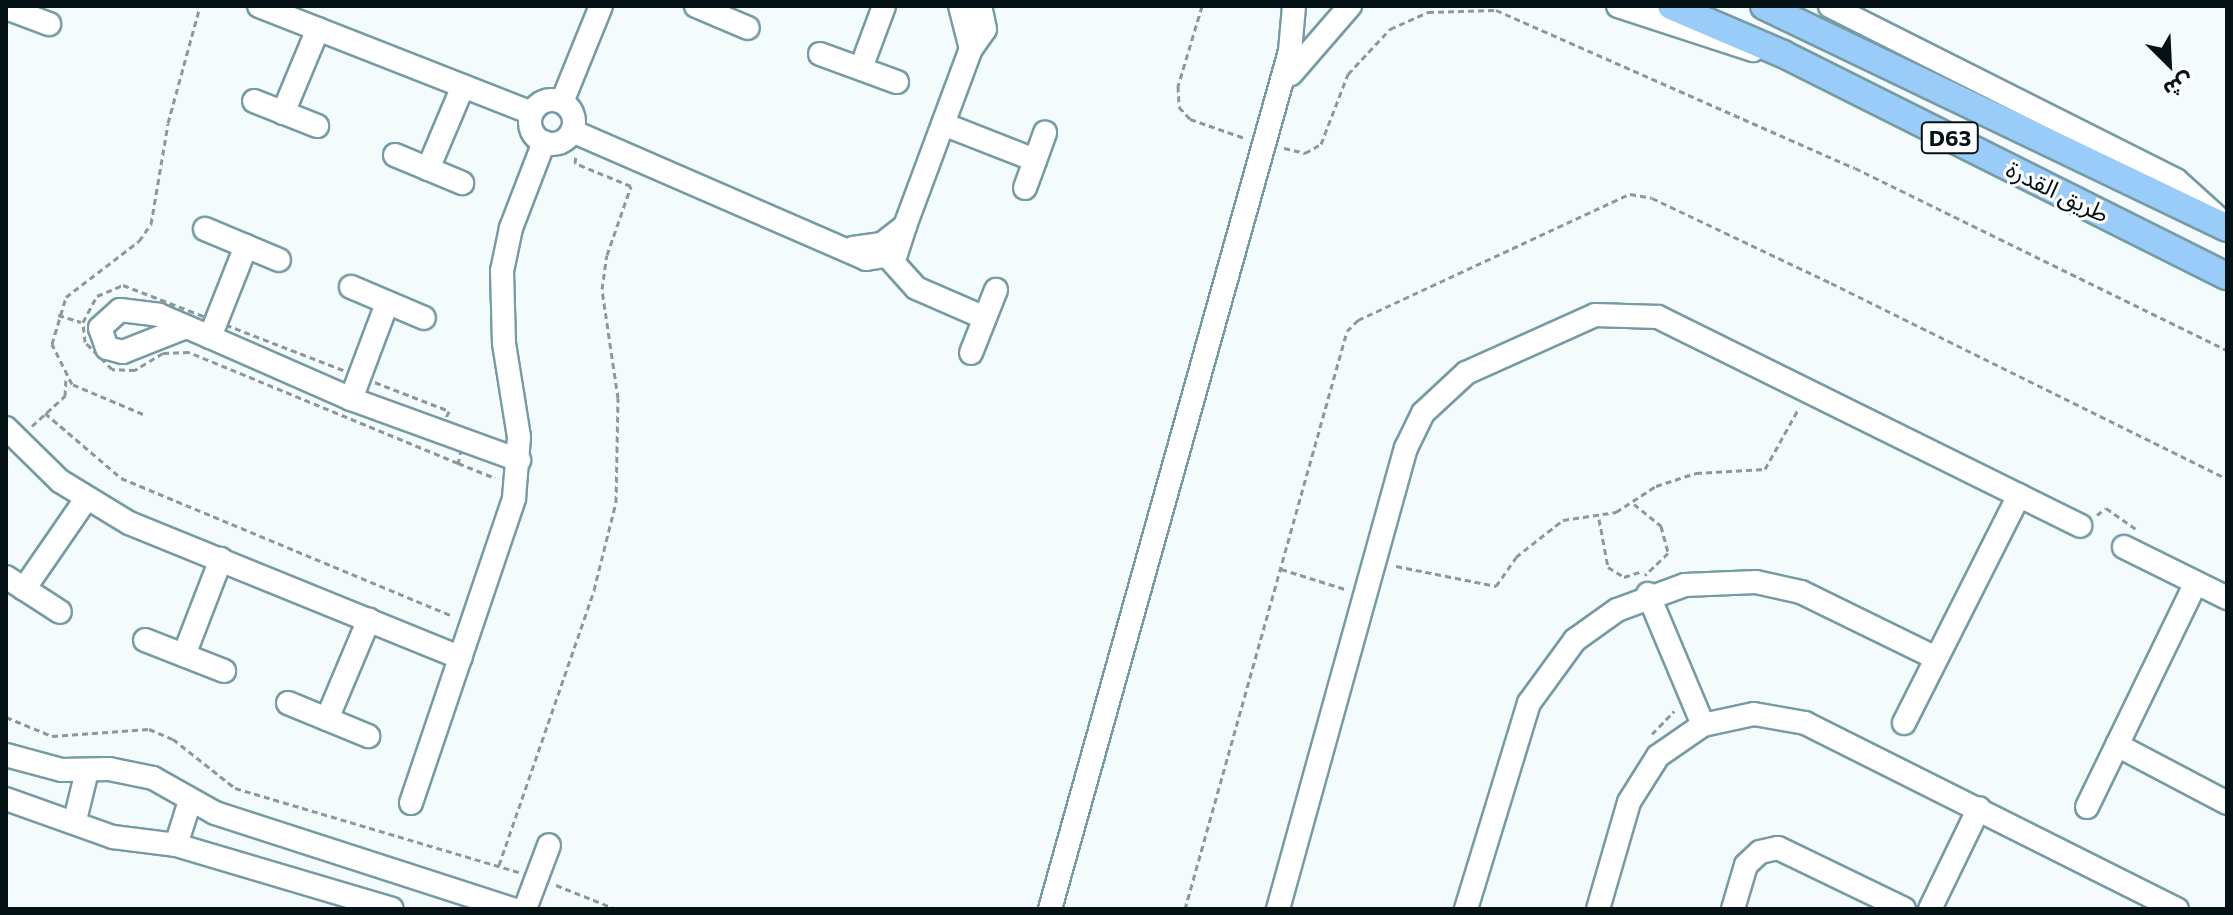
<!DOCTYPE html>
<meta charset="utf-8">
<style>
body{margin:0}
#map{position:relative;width:2233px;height:915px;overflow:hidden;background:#f4fbfd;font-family:Commissioner,"Noto Sans Arabic",sans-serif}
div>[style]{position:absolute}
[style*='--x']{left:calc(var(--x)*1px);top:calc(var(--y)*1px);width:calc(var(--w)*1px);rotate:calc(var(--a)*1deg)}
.path>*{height:3px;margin-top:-1.5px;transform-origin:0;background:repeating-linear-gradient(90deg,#8e989a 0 6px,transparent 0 10px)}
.roads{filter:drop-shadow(2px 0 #779ba4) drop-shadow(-2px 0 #779ba4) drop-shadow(0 2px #779ba4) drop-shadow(0 -2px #779ba4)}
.minor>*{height:22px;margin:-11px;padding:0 11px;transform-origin:11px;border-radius:11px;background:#fff}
.minor>.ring{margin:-11px;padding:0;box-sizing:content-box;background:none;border:22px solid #fff;border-radius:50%}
.major>*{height:26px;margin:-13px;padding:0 13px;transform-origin:13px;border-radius:13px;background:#9accf9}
span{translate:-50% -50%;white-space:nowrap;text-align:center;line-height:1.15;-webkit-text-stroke:6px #fff;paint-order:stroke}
.shield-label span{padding:2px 6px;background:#fff;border:2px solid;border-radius:6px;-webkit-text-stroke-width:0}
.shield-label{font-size:22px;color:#051215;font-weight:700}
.street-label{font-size:24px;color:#051215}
.frame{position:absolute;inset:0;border:8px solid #051215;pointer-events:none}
.north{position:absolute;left:2129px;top:24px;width:80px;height:80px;-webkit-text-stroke:6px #fff;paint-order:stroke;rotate:156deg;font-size:22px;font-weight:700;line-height:32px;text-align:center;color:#051215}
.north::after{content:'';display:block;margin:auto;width:28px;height:36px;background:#051215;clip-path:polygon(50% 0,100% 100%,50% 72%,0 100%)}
</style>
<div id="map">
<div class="path">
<div style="--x:1202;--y:6;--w:84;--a:106.7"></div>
<div style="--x:1178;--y:86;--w:21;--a:87"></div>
<div style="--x:1179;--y:107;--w:16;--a:47"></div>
<div style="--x:1190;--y:119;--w:58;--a:19.1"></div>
<div style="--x:1284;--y:148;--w:22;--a:13"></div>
<div style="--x:1305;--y:153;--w:18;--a:-29"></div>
<div style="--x:1321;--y:144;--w:75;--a:-68.9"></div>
<div style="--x:1348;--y:74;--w:62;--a:-47"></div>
<div style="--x:1390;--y:29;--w:42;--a:-24.1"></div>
<div style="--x:1428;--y:12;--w:68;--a:-1.7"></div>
<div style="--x:1496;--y:10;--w:392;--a:23.8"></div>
<div style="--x:1855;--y:168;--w:414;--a:26.1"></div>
<div style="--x:123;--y:285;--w:350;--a:21.1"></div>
<div style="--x:449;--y:411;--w:12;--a:114"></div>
<div style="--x:444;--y:422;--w:23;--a:18"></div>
<div style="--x:466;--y:429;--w:35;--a:103"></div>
<div style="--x:458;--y:463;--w:291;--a:-157.6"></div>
<div style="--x:189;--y:352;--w:26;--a:178"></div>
<div style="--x:163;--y:353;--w:33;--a:149"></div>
<div style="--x:135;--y:370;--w:23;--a:-178"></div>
<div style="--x:112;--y:369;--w:38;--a:-135"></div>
<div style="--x:85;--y:342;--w:20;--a:-96"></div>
<div style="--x:83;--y:322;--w:30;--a:-62"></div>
<div style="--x:97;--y:296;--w:28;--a:-23"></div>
<div style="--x:58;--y:315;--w:24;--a:17"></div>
<div style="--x:45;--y:413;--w:100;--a:40.5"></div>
<div style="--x:121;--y:478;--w:359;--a:22.6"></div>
<div style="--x:143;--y:414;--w:77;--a:-157.1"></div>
<div style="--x:72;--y:384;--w:45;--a:-116.6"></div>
<div style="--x:52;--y:344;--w:49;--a:-73.4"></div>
<div style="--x:66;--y:297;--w:92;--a:-37.5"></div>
<div style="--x:139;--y:241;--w:21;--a:-55"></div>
<div style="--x:151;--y:224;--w:102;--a:-80.4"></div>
<div style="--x:168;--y:123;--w:121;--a:-74.7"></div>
<div style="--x:32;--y:426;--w:45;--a:-42.3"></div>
<div style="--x:65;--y:396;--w:19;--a:-87"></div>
<div style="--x:458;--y:463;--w:40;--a:22"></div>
<div style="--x:1634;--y:504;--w:35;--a:39"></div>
<div style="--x:1661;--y:526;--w:28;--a:75"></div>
<div style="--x:1668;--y:553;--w:32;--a:136"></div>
<div style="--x:2097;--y:515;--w:11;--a:-38"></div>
<div style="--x:2106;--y:508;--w:37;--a:35"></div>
<div style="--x:1599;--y:519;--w:49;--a:79.4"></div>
<div style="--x:1608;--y:567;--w:19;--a:32"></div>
<div style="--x:1624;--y:577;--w:20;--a:-18"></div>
<div style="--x:1396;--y:566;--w:102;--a:11.3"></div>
<div style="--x:1496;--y:586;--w:35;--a:-55"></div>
<div style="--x:1516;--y:557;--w:60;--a:-38.2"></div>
<div style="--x:1563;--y:520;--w:54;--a:-8.6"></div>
<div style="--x:1616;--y:512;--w:48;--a:-33"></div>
<div style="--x:1656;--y:486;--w:42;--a:-18"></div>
<div style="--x:1696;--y:473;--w:69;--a:-3.3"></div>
<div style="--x:1765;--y:469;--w:70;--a:-60.9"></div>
<div style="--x:1281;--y:569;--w:67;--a:17.4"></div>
<div style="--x:6;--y:717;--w:50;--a:22.4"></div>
<div style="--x:52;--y:736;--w:97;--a:-4.1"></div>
<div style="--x:149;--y:729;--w:26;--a:23"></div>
<div style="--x:173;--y:739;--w:79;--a:38.3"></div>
<div style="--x:235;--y:788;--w:296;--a:16.5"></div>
<div style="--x:1652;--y:734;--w:32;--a:-46"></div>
<div style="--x:499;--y:865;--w:291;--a:-70.9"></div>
<div style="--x:594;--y:590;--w:91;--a:-76"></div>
<div style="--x:616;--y:502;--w:104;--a:-88.9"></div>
<div style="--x:618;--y:398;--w:110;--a:-98.4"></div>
<div style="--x:602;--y:289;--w:34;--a:-82"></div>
<div style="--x:607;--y:255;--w:73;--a:-70.8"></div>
<div style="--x:631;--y:186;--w:61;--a:-157.7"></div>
<div style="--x:575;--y:163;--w:8;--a:-83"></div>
<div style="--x:556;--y:885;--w:65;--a:21.8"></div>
<div style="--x:1185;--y:909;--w:600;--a:-74.34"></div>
<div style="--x:1347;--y:331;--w:16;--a:-45"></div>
<div style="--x:1358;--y:320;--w:300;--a:-24.9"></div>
<div style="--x:1630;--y:194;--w:22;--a:10"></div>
<div style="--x:1652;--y:198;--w:198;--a:25.4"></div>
<div style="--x:1831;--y:283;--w:442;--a:26.3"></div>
</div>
<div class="roads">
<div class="minor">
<div style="--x:259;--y:6;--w:293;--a:21.4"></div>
<div style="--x:696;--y:6;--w:56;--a:22.9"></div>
<div style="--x:1618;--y:6;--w:142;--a:18.1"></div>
<div style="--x:1830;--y:6;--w:387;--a:26.7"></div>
<div style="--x:2176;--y:180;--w:67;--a:42"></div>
<div style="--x:6;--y:8;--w:46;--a:20.4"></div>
<div style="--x:971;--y:49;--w:24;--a:-55"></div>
<div style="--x:985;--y:29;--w:24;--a:-102"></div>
<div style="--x:820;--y:54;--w:82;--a:20"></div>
<div style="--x:861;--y:68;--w:66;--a:-69.6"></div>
<div style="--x:1291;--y:74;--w:90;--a:-49.1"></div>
<div class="ring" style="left:530px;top:100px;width:22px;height:22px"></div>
<div style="--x:254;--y:101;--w:68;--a:21.6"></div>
<div style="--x:562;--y:102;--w:104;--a:-67.9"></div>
<div style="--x:283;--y:113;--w:91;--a:-67.4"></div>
<div style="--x:943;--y:124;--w:99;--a:21.4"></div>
<div style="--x:572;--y:131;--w:321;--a:23.5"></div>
<div style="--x:866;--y:259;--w:30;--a:-9"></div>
<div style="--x:896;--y:254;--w:29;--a:-72"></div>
<div style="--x:395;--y:155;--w:73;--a:22.7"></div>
<div style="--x:428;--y:169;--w:90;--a:-67.1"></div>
<div style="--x:1025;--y:188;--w:59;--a:-70"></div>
<div style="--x:205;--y:229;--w:80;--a:22.7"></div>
<div style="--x:853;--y:248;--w:29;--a:-8"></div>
<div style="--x:882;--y:244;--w:29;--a:-38"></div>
<div style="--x:905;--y:226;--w:189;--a:-69.6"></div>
<div style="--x:971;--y:49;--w:44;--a:-104.3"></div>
<div style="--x:889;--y:258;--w:40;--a:48"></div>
<div style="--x:916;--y:288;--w:75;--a:23.5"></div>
<div style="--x:351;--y:287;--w:79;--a:23"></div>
<div style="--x:186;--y:327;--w:68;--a:158.4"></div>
<div style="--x:123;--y:352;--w:16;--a:-166"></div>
<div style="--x:107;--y:348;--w:21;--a:-109"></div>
<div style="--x:100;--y:328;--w:27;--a:-42"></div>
<div style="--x:120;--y:310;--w:39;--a:7"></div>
<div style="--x:159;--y:315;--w:56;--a:23.3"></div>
<div style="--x:210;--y:337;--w:154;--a:23.7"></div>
<div style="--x:351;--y:399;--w:179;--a:20"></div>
<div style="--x:210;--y:337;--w:98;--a:-68.4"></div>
<div style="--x:971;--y:353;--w:68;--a:-68.4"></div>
<div style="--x:351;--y:399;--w:103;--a:-69.4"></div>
<div style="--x:6;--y:428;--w:76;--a:44.5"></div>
<div style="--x:60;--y:481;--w:81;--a:31.3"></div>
<div style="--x:129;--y:523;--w:358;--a:22.1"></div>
<div style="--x:2124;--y:547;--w:115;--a:26.3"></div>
<div style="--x:6;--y:577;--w:64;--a:32.9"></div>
<div style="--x:24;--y:589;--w:109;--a:-55.4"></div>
<div style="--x:1648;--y:594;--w:142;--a:67.2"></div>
<div style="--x:145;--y:640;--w:85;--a:21.4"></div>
<div style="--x:184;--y:655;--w:103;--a:-68.9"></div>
<div style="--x:288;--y:703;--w:87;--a:22.4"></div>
<div style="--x:327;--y:719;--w:108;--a:-67.2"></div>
<div style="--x:1904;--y:723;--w:255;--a:-63.2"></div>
<div style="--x:2117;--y:745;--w:124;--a:27.8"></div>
<div style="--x:6;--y:755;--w:58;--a:15"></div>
<div style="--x:62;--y:770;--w:47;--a:-1.2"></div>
<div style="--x:109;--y:769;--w:45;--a:11.6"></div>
<div style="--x:153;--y:778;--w:71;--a:29.4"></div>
<div style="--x:215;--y:813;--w:313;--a:17.9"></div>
<div style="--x:6;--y:799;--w:114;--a:19.6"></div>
<div style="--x:113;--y:837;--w:64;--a:7.2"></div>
<div style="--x:176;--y:845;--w:225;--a:16.5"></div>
<div style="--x:411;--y:803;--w:322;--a:-71.3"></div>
<div style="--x:514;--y:498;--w:61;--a:-85.3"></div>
<div style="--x:519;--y:437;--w:95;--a:-99.1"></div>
<div style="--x:504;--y:343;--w:72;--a:-91.6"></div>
<div style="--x:502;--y:271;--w:44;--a:-78.2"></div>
<div style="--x:511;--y:228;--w:92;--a:-69"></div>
<div style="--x:2087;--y:807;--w:249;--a:-64.1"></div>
<div style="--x:75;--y:820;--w:50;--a:-76.2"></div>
<div style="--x:176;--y:845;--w:46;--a:-72.3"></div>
<div style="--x:525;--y:909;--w:68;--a:-69.4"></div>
<div style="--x:1050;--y:909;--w:891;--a:-74.37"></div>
<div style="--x:1290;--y:51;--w:45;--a:-84.9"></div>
<div style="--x:1278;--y:909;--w:478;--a:-74.5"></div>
<div style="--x:1406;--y:448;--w:39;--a:-64"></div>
<div style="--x:1423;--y:413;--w:59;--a:-42.9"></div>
<div style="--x:1466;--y:373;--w:141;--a:-24.2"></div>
<div style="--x:1595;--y:315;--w:63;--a:1.8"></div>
<div style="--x:1658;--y:317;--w:471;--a:26.3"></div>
<div style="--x:1466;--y:909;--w:215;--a:-73"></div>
<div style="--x:1529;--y:703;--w:78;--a:-53.9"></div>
<div style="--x:1575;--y:640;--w:52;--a:-35.5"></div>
<div style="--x:1617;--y:610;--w:72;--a:-20.2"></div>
<div style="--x:1685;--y:585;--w:71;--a:-2.4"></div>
<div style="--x:1756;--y:582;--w:46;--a:12.5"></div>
<div style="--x:1801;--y:592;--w:150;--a:26.1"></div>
<div style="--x:1598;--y:909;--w:111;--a:-73.8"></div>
<div style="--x:1629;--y:802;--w:54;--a:-57.8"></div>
<div style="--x:1658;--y:756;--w:55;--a:-34.6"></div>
<div style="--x:1703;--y:725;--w:52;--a:-12.2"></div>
<div style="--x:1754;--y:714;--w:52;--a:10"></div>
<div style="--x:1805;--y:723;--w:416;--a:26.6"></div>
<div style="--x:1733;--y:909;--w:46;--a:-73.5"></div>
<div style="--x:1746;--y:865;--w:19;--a:-43"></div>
<div style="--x:1760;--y:852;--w:18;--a:-13"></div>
<div style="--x:1778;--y:848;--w:140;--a:25.8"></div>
<div style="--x:1930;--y:909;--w:112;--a:-64.1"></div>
</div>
<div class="major">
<div style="--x:1671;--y:6;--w:122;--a:23.2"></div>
<div style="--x:1783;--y:54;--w:496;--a:26.6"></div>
<div style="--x:1764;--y:6;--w:513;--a:25.62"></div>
</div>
</div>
<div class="shield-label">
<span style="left:1950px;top:138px">D63</span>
</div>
<div class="street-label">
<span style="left:2058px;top:191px;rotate:26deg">طريق القدرة</span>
</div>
<div class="frame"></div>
<div class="north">ش</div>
</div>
